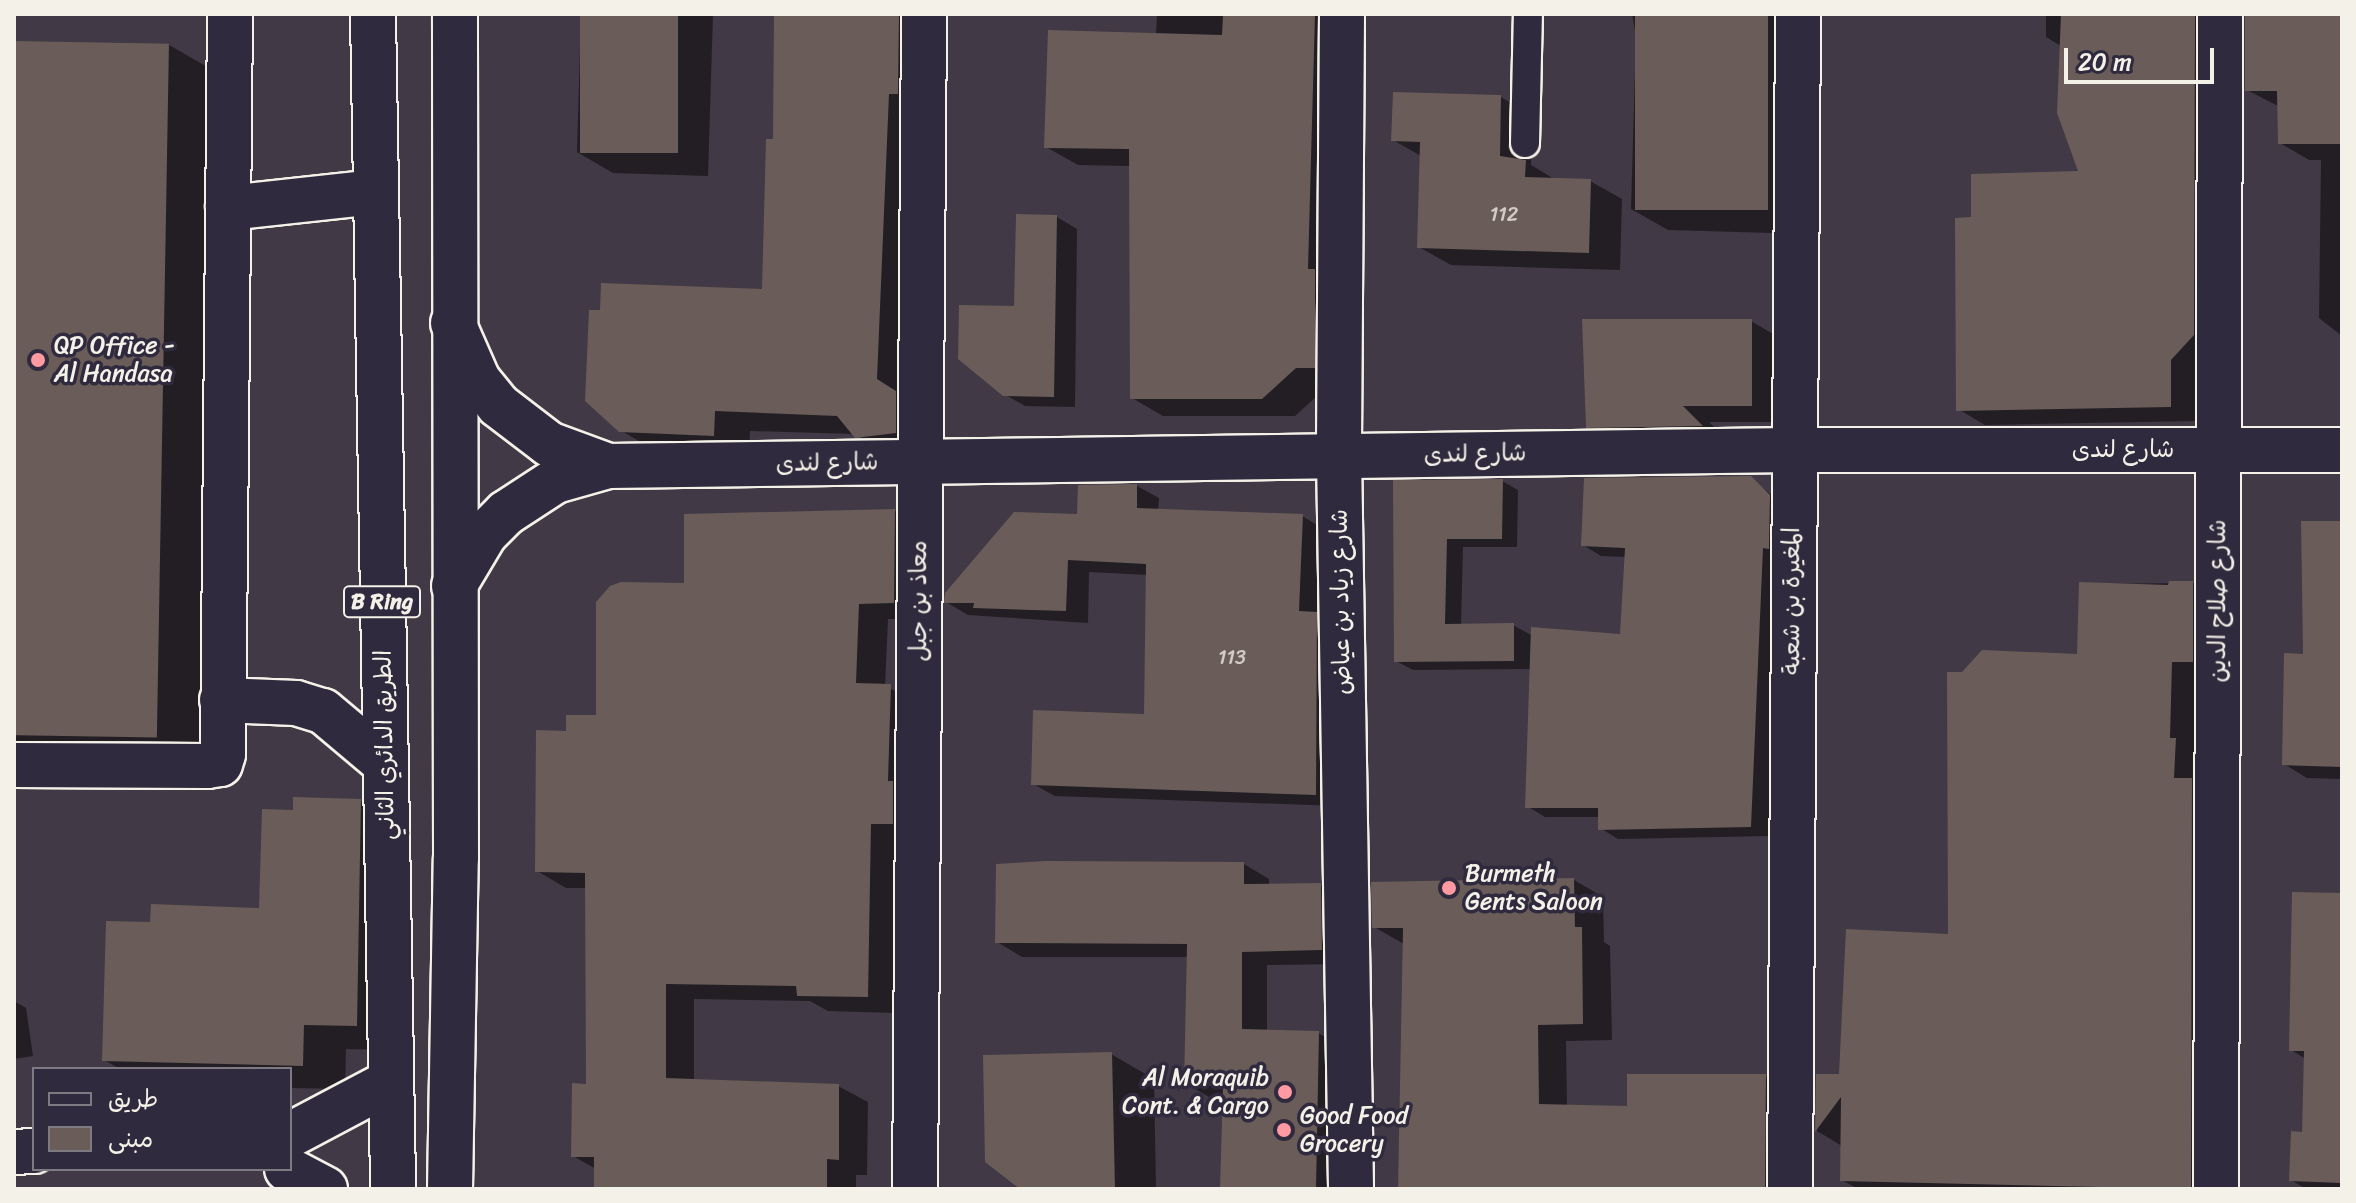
<!DOCTYPE html>
<meta charset="utf-8">
<style>
body{margin:0}
#map{position:relative;width:2356px;height:1203px;overflow:hidden;background:#413945;font-family:Sriracha,"Playpen Sans Arabic",sans-serif}
div>[style]{position:absolute}
[style*='--x']{left:calc(var(--x)*1px);top:calc(var(--y)*1px);width:calc(var(--w)*1px);rotate:calc(var(--a)*1deg)}
.shadow>*{inset:0;background:#0007}
.building>*{inset:0;background:#6a5c59;transform-origin:0 0}
.roads{filter:drop-shadow(2px 0 #f4f1e8) drop-shadow(-2px 0 #f4f1e8) drop-shadow(0 2px #f4f1e8) drop-shadow(0 -2px #f4f1e8)}
.service>*{height:28px;margin:-14px;padding:0 14px;transform-origin:14px;border-radius:14px;background:#2f2a3d}
.minor>*{height:44px;margin:-22px;padding:0 22px;transform-origin:22px;border-radius:22px;background:#2f2a3d}
.primary>*{height:44px;margin:-22px;padding:0 22px;transform-origin:22px;border-radius:22px;background:#2f2a3d}
.dots>*{width:22px;height:22px;translate:-50% -50%;box-sizing:border-box;border:4px solid #2f2a3d;border-radius:50%}
span{translate:-50% -50%;white-space:nowrap;text-align:center;line-height:1.15;-webkit-text-stroke:7px #2f2a3d;paint-order:stroke}
.number-label{font-size:20px;color:#d2ccc4}
.number-label span{-webkit-text-stroke-width:0}
.shield-label span{padding:2px 6px;background:#2f2a3d;border:2px solid;border-radius:6px;-webkit-text-stroke-width:0}
.shield-label{font-size:22px;color:#f4f1e8;font-weight:700}
.poi-label{font-size:24px;color:#f4f1e8}
.left{translate:0 -50%;text-align:left}
.right{translate:-100% -50%;text-align:right}
.street-label{font-size:24px;color:#f4f1e8}
.frame{position:absolute;inset:0;border:16px solid #f4f1e8;pointer-events:none}
.legend{position:absolute;left:32px;top:1067px;width:260px;height:104px;box-sizing:border-box;background:#2f2a3d;border:2px solid #7e7a81;margin:0;padding:10px 14px;list-style:none;font-size:24px;color:#f4f1e8}
.legend li{display:flex;align-items:center;gap:16px;height:40px}
.legend b{width:40px;border:2px solid #7e7a81}
.scale{position:absolute;left:2064px;top:48px;width:150px;height:36px;box-sizing:border-box;border:4px solid #f4f1e8;border-top:0;padding-left:10px;font-size:24px;line-height:28px;white-space:nowrap;color:#f4f1e8;-webkit-text-stroke:6px #2f2a3d;paint-order:stroke}
</style>
<div id="map">
<div class="shadow">
<div style="clip-path:polygon(581px 14px,713px 14px,708px 176px,613px 173px,577px 152px)"></div>
<div style="clip-path:polygon(776px 14px,935px 14px,931px 413px,892px 457px,855px 434px,750px 431px,749px 455px,656px 451px,620px 430px,764px 291px,775px 141px)"></div>
<div style="clip-path:polygon(1157px 14px,1347px 14px,1329px 385px,1295px 416px,1163px 416px,1132px 398px,1131px 166px,1078px 165px,1046px 147px,1156px 35px)"></div>
<div style="clip-path:polygon(1632px 14px,1805px 14px,1804px 234px,1668px 230px,1631px 209px,1636px 36px)"></div>
<div style="clip-path:polygon(2046px 14px,2231px 14px,2197px 421px,1985px 425px,1958px 409px,1973px 219px,2081px 172px,2061px 46px,2046px 37px)"></div>
<div style="clip-path:polygon(2245px 14px,2342px 14px,2342px 336px,2319px 318px,2321px 160px,2309px 160px,2280px 143px,2280px 107px,2247px 90px)"></div>
<div style="clip-path:polygon(14px 43px,169px 45px,211px 69px,204px 760px,14px 758px)"></div>
<div style="clip-path:polygon(1501px 97px,1532px 116px,1531px 165px,1556px 180px,1590px 181px,1622px 199px,1620px 270px,1451px 265px,1419px 247px,1421px 156px,1393px 140px)"></div>
<div style="clip-path:polygon(1057px 217px,1077px 229px,1075px 407px,1025px 406px,1004px 394px,1016px 308px)"></div>
<div style="clip-path:polygon(1751px 321px,1780px 338px,1781px 422px,1709px 422px,1729px 442px,1618px 444px,1588px 427px)"></div>
<div style="clip-path:polygon(1750px 478px,1787px 507px,1780px 558px,1769px 836px,1618px 839px,1600px 828px,1600px 817px,1545px 817px,1527px 806px,1532px 669px,1413px 670px,1396px 661px,1395px 482px,1502px 481px,1518px 490px,1517px 547px,1463px 547px,1461px 626px,1513px 625px,1533px 636px,1622px 637px,1627px 557px,1601px 556px,1583px 545px)"></div>
<div style="clip-path:polygon(1137px 486px,1159px 498px,1158px 511px,1302px 516px,1324px 529px,1337px 806px,1055px 796px,1033px 784px,1146px 716px,1148px 575px,1089px 572px,1088px 623px,968px 615px,946px 602px,1079px 516px)"></div>
<div style="clip-path:polygon(895px 511px,924px 528px,923px 619px,888px 619px,885px 686px,920px 703px,896px 1013px,828px 1011px,810px 1001px,694px 999px,694px 1081px,838px 1086px,868px 1102px,867px 1175px,856px 1175px,856px 1189px,603px 1189px,596px 1169px,573px 1156px,588px 1086px,587px 888px,566px 888px,537px 871px,568px 733px,598px 717px,602px 595px,621px 584px,686px 585px)"></div>
<div style="clip-path:polygon(2342px 523px,2342px 779px,2307px 778px,2284px 764px,2305px 656px)"></div>
<div style="clip-path:polygon(2193px 583px,2220px 599px,2220px 1189px,1858px 1189px,1842px 1180px,1842px 1146px,1817px 1131px,1818px 1076px,1841px 1076px,1950px 936px,2079px 656px,2081px 584px)"></div>
<div style="clip-path:polygon(361px 801px,403px 825px,399px 1050px,346px 1049px,345px 1089px,290px 1088px,290px 1069px,120px 1069px,104px 1060px,152px 924px,260px 910px,295px 812px)"></div>
<div style="clip-path:polygon(1244px 864px,1269px 879px,1269px 886px,1320px 885px,1346px 899px,1347px 964px,1267px 965px,1267px 1032px,1318px 1033px,1344px 1048px,1340px 1189px,1222px 1189px,1224px 1099px,1211px 1098px,1186px 1084px,1189px 957px,1022px 957px,997px 942px)"></div>
<div style="clip-path:polygon(1574px 880px,1603px 897px,1604px 942px,1610px 946px,1612px 1040px,1566px 1041px,1567px 1107px,1629px 1108px,1765px 1076px,1794px 1093px,1796px 1189px,1404px 1189px,1404px 944px,1374px 927px)"></div>
<div style="clip-path:polygon(2342px 895px,2342px 1189px,2306px 1189px,2291px 1180px,2303px 1134px,2306px 1059px,2291px 1050px)"></div>
<div style="clip-path:polygon(14px 1001px,26px 1008px,33px 1056px,14px 1059px)"></div>
<div style="clip-path:polygon(1111px 1054px,1154px 1079px,1156px 1189px,1023px 1189px)"></div>
</div>
<div class="building">
<div style="left:580px;top:14px;width:98px;height:139px"></div>
<div style="clip-path:polygon(774px 14px,899px 14px,898px 94px,889px 94px,877px 379px,896px 391px,896px 433px,855px 438px,837px 416px,715px 411px,714px 436px,619px 432px,585px 401px,589px 310px,600px 310px,601px 283px,762px 289px,766px 139px,773px 139px)"></div>
<div style="clip-path:polygon(1223px 14px,1315px 14px,1308px 269px,1315px 269px,1315px 368px,1296px 368px,1262px 399px,1130px 399px,1129px 149px,1044px 148px,1048px 30px,1222px 35px)"></div>
<div style="left:1635px;top:14px;width:133px;height:196px"></div>
<div style="clip-path:polygon(2061px 14px,2195px 14px,2194px 335px,2171px 360px,2171px 407px,1956px 411px,1955px 218px,1971px 217px,1971px 174px,2078px 171px,2057px 113px)"></div>
<div style="clip-path:polygon(2245px 14px,2342px 14px,2342px 144px,2278px 144px,2277px 91px,2245px 91px)"></div>
<div style="left:14px;top:41px;width:155px;height:694px;rotate:1deg"></div>
<div style="clip-path:polygon(1393px 92px,1501px 95px,1500px 156px,1526px 160px,1525px 177px,1591px 179px,1589px 253px,1417px 248px,1420px 142px,1391px 141px)"></div>
<div style="clip-path:polygon(1016px 214px,1057px 215px,1054px 397px,1003px 396px,958px 359px,959px 305px,1014px 306px)"></div>
<div style="clip-path:polygon(1582px 319px,1752px 319px,1752px 406px,1683px 406px,1703px 426px,1586px 428px)"></div>
<div style="clip-path:polygon(1751px 476px,1770px 495px,1769px 549px,1763px 548px,1751px 827px,1598px 830px,1598px 808px,1525px 808px,1531px 627px,1620px 634px,1625px 548px,1581px 546px,1584px 478px)"></div>
<div style="clip-path:polygon(1503px 479px,1502px 539px,1447px 539px,1445px 624px,1514px 623px,1514px 661px,1394px 662px,1393px 480px)"></div>
<div style="clip-path:polygon(1137px 484px,1137px 508px,1303px 514px,1299px 611px,1317px 612px,1316px 795px,1031px 785px,1033px 710px,1144px 714px,1146px 564px,1068px 560px,1066px 611px,973px 608px,974px 603px,944px 603px,945px 593px,1014px 512px,1077px 514px,1078px 485px)"></div>
<div style="clip-path:polygon(895px 509px,894px 603px,859px 604px,856px 683px,891px 684px,888px 781px,893px 781px,893px 824px,871px 824px,868px 997px,797px 996px,796px 986px,666px 984px,666px 1078px,839px 1084px,839px 1160px,827px 1159px,827px 1189px,594px 1189px,594px 1157px,571px 1157px,572px 1083px,586px 1084px,585px 873px,535px 872px,536px 730px,566px 731px,566px 715px,596px 715px,596px 602px,610px 586px,621px 582px,684px 583px,684px 514px)"></div>
<div style="clip-path:polygon(2301px 521px,2342px 521px,2342px 767px,2282px 765px,2284px 653px,2303px 654px)"></div>
<div style="clip-path:polygon(2169px 581px,2193px 581px,2193px 662px,2172px 662px,2170px 738px,2176px 738px,2174px 778px,2192px 778px,2191px 1189px,1840px 1181px,1841px 1097px,1815px 1132px,1816px 1074px,1839px 1074px,1846px 929px,1948px 934px,1947px 672px,1962px 672px,1982px 650px,2077px 654px,2079px 582px,2168px 585px)"></div>
<div style="clip-path:polygon(293px 797px,361px 799px,357px 1026px,304px 1025px,303px 1066px,102px 1061px,106px 921px,150px 922px,151px 904px,259px 908px,262px 809px,293px 810px)"></div>
<div style="clip-path:polygon(1046px 861px,1244px 862px,1244px 884px,1321px 883px,1322px 950px,1242px 952px,1242px 1029px,1319px 1031px,1316px 1189px,1220px 1189px,1223px 1086px,1184px 1085px,1187px 944px,995px 943px,996px 864px)"></div>
<div style="clip-path:polygon(1574px 878px,1575px 927px,1582px 927px,1583px 1024px,1538px 1025px,1539px 1104px,1627px 1106px,1627px 1074px,1766px 1074px,1765px 1189px,1398px 1189px,1403px 928px,1372px 928px,1371px 882px)"></div>
<div style="clip-path:polygon(2292px 892px,2342px 893px,2342px 1183px,2289px 1181px,2291px 1131px,2302px 1132px,2304px 1051px,2289px 1051px)"></div>
<div style="clip-path:polygon(1112px 1052px,1115px 1189px,1020px 1189px,985px 1162px,983px 1055px)"></div>
</div>
<div class="roads">
<div class="service">
<div style="--x:1525;--y:143;--w:129;--a:-88.7"></div>
</div>
<div class="minor">
<div style="--x:1342;--y:14;--w:442;--a:90.4"></div>
<div style="--x:1339;--y:456;--w:733;--a:89.06"></div>
<div style="--x:228;--y:208;--w:148;--a:-6.2"></div>
<div style="--x:453;--y:323;--w:62;--a:66.3"></div>
<div style="--x:478;--y:380;--w:32;--a:51"></div>
<div style="--x:498;--y:405;--w:64;--a:37.4"></div>
<div style="--x:549;--y:444;--w:63;--a:20.4"></div>
<div style="--x:454;--y:586;--w:61;--a:-59.2"></div>
<div style="--x:485;--y:534;--w:30;--a:-45"></div>
<div style="--x:506;--y:513;--w:59;--a:-33.1"></div>
<div style="--x:555;--y:481;--w:55;--a:-15.8"></div>
<div style="--x:608;--y:466;--w:1184;--a:-0.77"></div>
<div style="--x:1792;--y:450;--w:550;--a:0"></div>
<div style="--x:222;--y:700;--w:74;--a:2.3"></div>
<div style="--x:296;--y:703;--w:28;--a:17"></div>
<div style="--x:323;--y:711;--w:81;--a:40"></div>
<div style="--x:14;--y:765;--w:193;--a:0.3"></div>
<div style="--x:207;--y:766;--w:13;--a:-9"></div>
<div style="--x:220;--y:764;--w:10;--a:-73"></div>
<div style="--x:223;--y:754;--w:740;--a:-89.46"></div>
<div style="--x:290;--y:1135;--w:113;--a:-27.9"></div>
<div style="--x:14;--y:1152;--w:20;--a:-3"></div>
<div style="--x:287;--y:1169;--w:43;--a:27.8"></div>
<div style="--x:915;--y:1189;--w:1175;--a:-89.56"></div>
<div style="--x:1790;--y:1189;--w:1175;--a:-89.61"></div>
<div style="--x:2216;--y:1189;--w:1175;--a:-89.8"></div>
</div>
<div class="primary">
<div style="--x:373;--y:14;--w:1175;--a:89.02"></div>
<div style="--x:450;--y:1189;--w:331;--a:-89"></div>
<div style="--x:456;--y:858;--w:844;--a:-90.07"></div>
</div>
</div>
<div class="dots">
<div style="left:38px;top:360px;background:#ff9aa2"></div>
<div style="left:1449px;top:888px;background:#ff9aa2"></div>
<div style="left:1285px;top:1092px;background:#ff9aa2"></div>
<div style="left:1284px;top:1130px;background:#ff9aa2"></div>
</div>
<div class="number-label">
<span style="left:1504px;top:214px">112</span>
<span style="left:1232px;top:657px">113</span>
</div>
<div class="shield-label">
<span style="left:382px;top:602px">B Ring</span>
</div>
<div class="poi-label">
<span class="left" style="left:54px;top:360px">QP Office -<br>Al Handasa</span>
<span class="left" style="left:1465px;top:888px">Burmeth<br>Gents Saloon</span>
<span class="right" style="left:1269px;top:1092px">Al Moraquib<br>Cont. &amp; Cargo</span>
<span class="left" style="left:1300px;top:1130px">Good Food<br>Grocery</span>
</div>
<div class="street-label">
<span style="left:2123px;top:450px">شارع لندى</span>
<span style="left:1475px;top:454px;rotate:-1deg">شارع لندى</span>
<span style="left:827px;top:463px;rotate:-1deg">شارع لندى</span>
<span style="left:919px;top:601px;rotate:-90deg">معاذ بن جبل</span>
<span style="left:1792px;top:601px;rotate:-90deg">المغيرة بن شعبة</span>
<span style="left:2218px;top:601px;rotate:-90deg">شارع صلاح الدين</span>
<span style="left:1341px;top:602px;rotate:-91deg">شارع زياد بن عياض</span>
<span style="left:385px;top:745px;rotate:-91deg">الطريق الدائري الثاني</span>
</div>
<div class="frame"></div>
<ul class="legend">
<li><b style="height:10px;background:#2f2a3d"></b>طريق</li>
<li><b style="height:22px;background:#6a5c59"></b>مبنى</li>
</ul>
<div class="scale">20 m</div>
</div>
